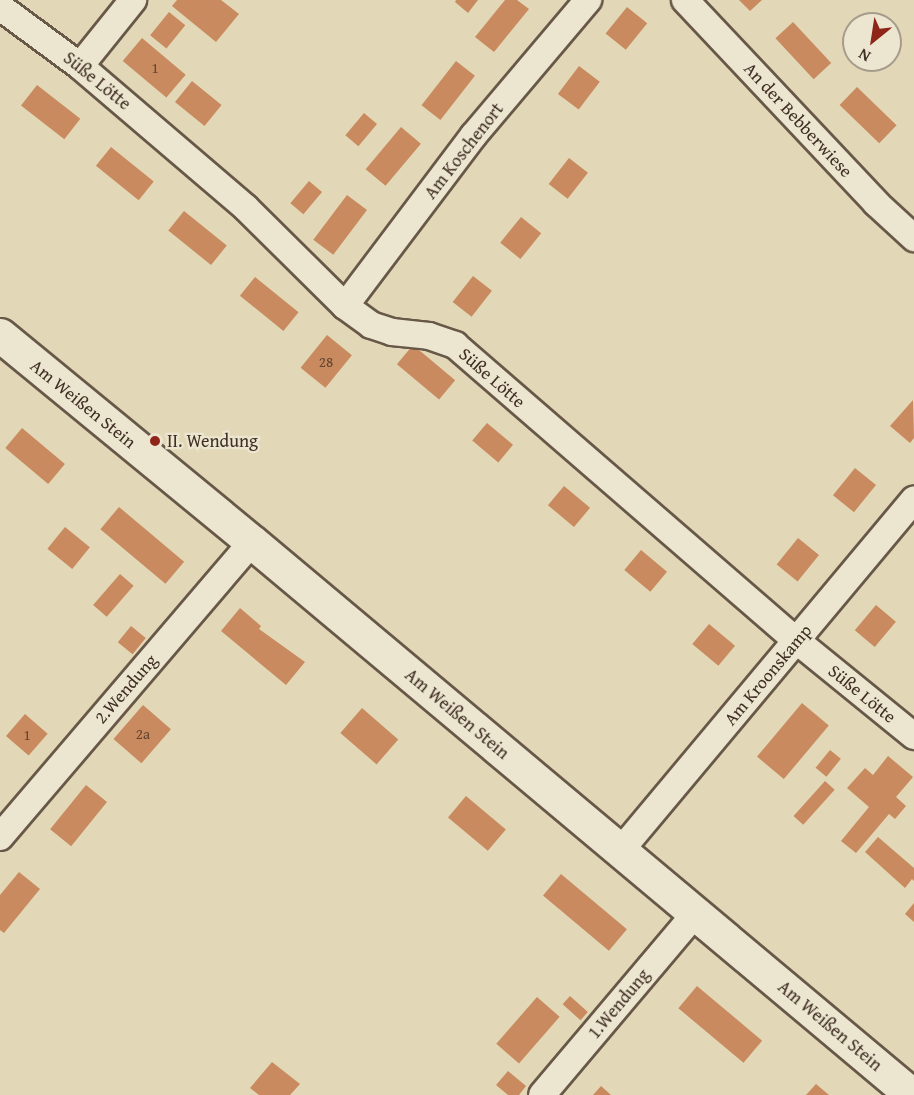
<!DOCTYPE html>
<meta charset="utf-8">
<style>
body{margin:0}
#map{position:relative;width:914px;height:1095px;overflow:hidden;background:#e2d8b7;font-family:"Gentium Book Plus",serif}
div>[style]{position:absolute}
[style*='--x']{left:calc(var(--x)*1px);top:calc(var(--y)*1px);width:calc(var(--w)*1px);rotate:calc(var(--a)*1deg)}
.building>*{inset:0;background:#c88a5e;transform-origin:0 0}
.roads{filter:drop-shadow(2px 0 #685848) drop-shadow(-2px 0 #685848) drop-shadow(0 2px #685848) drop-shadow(0 -2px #685848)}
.street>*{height:26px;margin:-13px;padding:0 13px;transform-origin:13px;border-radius:13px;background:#ece6d0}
.secondary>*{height:33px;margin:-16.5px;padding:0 16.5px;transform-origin:16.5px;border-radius:16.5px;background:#ece6d0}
.dots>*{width:16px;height:16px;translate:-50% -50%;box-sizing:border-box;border:3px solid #ece6d0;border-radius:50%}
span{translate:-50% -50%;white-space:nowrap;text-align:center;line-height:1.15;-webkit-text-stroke:4.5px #ece6d0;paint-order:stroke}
.number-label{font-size:15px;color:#614532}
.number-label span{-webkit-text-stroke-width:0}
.street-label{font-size:18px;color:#3f2e23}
.poi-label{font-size:18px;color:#3f2e23}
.left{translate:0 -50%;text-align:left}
.north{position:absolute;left:842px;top:12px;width:60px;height:60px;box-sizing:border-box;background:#ece6d0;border:2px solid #a79c8b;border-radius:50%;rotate:210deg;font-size:16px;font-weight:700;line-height:24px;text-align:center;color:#3f2e23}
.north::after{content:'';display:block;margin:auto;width:21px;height:27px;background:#8f2418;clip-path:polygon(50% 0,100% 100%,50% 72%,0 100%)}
</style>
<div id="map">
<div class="building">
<div style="clip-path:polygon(177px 0,221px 0,239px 14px,216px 42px,172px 6px)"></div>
<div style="clip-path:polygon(456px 0,478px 0,468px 13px,455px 2px)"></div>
<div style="clip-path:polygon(505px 0,517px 0,529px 9px,494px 52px,475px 37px)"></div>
<div style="clip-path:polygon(739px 0,762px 0,750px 11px)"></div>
<div style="left:627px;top:7px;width:26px;height:34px;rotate:39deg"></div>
<div style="left:169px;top:12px;width:21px;height:30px;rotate:39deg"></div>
<div style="left:793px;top:22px;width:56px;height:24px;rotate:47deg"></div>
<div style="left:142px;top:38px;width:57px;height:30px;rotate:40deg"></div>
<div style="left:456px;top:61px;width:24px;height:56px;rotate:38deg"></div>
<div style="left:579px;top:66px;width:26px;height:35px;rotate:37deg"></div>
<div style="left:192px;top:81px;width:38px;height:27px;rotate:39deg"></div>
<div style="left:37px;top:85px;width:55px;height:26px;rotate:38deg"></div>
<div style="left:857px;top:87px;width:55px;height:25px;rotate:44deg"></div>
<div style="left:364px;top:113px;width:17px;height:29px;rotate:40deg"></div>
<div style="left:401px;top:127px;width:26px;height:55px;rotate:40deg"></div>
<div style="left:111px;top:147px;width:55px;height:24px;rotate:39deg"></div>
<div style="left:569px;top:158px;width:24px;height:33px;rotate:38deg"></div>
<div style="left:309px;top:181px;width:17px;height:29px;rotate:40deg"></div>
<div style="left:347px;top:195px;width:25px;height:56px;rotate:37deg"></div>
<div style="left:184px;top:211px;width:55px;height:25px;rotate:39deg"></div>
<div style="left:521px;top:217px;width:26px;height:33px;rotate:39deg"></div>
<div style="left:473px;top:276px;width:24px;height:33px;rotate:38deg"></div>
<div style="left:255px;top:277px;width:56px;height:24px;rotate:39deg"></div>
<div style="left:327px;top:335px;width:32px;height:42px;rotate:39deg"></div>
<div style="left:413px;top:345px;width:55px;height:25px;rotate:40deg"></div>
<div style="clip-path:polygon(913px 400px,914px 438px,910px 443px,890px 426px)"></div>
<div style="left:487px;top:423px;width:34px;height:23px;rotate:40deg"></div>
<div style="left:22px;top:428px;width:56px;height:26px;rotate:40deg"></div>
<div style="left:855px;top:468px;width:27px;height:35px;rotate:39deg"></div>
<div style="left:564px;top:486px;width:34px;height:25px;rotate:40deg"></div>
<div style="left:119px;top:507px;width:85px;height:29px;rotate:40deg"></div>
<div style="left:65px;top:527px;width:32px;height:28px;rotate:39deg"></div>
<div style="left:798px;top:538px;width:27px;height:34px;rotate:39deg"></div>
<div style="left:641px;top:550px;width:34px;height:26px;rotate:40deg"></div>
<div style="left:120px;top:574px;width:18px;height:41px;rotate:41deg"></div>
<div style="left:876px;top:605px;width:26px;height:33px;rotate:40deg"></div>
<div style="clip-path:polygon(240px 608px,261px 626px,259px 629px,305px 662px,286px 685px,221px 631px)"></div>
<div style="left:709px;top:624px;width:34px;height:26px;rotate:40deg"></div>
<div style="left:131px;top:626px;width:19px;height:21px;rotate:39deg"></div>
<div style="left:802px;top:703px;width:35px;height:70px;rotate:40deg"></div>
<div style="left:143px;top:705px;width:37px;height:45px;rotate:41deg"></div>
<div style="left:362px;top:708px;width:48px;height:33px;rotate:41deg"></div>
<div style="left:25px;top:714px;width:30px;height:29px;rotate:41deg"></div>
<div style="left:830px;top:750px;width:14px;height:23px;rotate:39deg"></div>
<div style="clip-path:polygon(888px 756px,913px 777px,896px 797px,906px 806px,895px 819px,889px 814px,856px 853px,841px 841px,869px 807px,847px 788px,865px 768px,873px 775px)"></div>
<div style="left:825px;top:781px;width:13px;height:47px;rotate:42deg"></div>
<div style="left:86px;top:785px;width:27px;height:57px;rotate:39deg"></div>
<div style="left:466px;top:796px;width:52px;height:28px;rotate:40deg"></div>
<div style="clip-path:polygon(878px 837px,914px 868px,914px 881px,912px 879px,905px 888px,865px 852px)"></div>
<div style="clip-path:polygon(19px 872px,40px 889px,4px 933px,0 930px,0 895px)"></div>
<div style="left:561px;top:874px;width:86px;height:28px;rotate:40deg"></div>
<div style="clip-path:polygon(914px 903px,914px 922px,905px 914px)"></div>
<div style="left:697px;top:986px;width:85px;height:29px;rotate:40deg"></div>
<div style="left:570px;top:996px;width:24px;height:11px;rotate:42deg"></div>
<div style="left:537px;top:997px;width:30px;height:62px;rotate:41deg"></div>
<div style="clip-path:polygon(272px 1062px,300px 1084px,290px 1095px,259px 1095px,250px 1088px)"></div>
<div style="clip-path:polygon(508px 1071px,526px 1086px,519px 1095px,508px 1095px,496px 1085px)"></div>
<div style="clip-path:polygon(816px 1084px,829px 1095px,806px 1095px)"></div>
<div style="clip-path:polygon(601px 1086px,611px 1095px,593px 1095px)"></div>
</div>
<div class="roads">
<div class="street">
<div style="--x:685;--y:0;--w:279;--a:46.7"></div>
<div style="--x:876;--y:203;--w:52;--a:42.6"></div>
<div style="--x:0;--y:7;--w:99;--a:36.4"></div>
<div style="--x:80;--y:66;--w:218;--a:40.5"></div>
<div style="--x:246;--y:208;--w:139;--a:44.7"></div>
<div style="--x:345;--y:306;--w:32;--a:36"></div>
<div style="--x:371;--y:325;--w:22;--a:18"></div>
<div style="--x:392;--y:332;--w:37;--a:6"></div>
<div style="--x:429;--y:336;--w:28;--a:19"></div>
<div style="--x:455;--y:345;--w:452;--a:40.9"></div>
<div style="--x:797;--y:641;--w:151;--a:39.1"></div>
<div style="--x:80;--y:66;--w:85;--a:-51.2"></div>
<div style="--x:345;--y:306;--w:214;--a:-53"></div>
<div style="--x:474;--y:135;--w:177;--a:-49.8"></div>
<div style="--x:0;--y:837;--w:388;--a:-49.5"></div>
<div style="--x:621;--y:850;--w:457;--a:-50.1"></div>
<div style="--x:542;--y:1095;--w:238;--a:-49.8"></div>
</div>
<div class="secondary">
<div style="--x:0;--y:335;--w:326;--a:39.4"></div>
<div style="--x:252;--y:542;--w:861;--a:39.96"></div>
</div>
</div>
<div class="dots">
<div style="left:155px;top:441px;background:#8f2418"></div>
</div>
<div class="number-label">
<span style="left:155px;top:68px">1</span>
<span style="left:326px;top:362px">28</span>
<span style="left:143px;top:734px">2a</span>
<span style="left:27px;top:735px">1</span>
</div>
<div class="street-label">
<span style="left:97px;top:81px;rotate:39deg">Süße Lötte</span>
<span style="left:798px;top:120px;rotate:47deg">An der Bebberwiese</span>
<span style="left:464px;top:151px;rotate:-52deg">Am Koschenort</span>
<span style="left:492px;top:378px;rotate:41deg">Süße Lötte</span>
<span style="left:83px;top:404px;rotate:39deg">Am Weißen Stein</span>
<span style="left:768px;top:675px;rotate:-50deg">Am Kroonskamp</span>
<span style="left:126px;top:689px;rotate:-49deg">2.Wendung</span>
<span style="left:862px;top:694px;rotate:39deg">Süße Lötte</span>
<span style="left:457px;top:714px;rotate:40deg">Am Weißen Stein</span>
<span style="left:619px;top:1004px;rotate:-50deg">1.Wendung</span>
<span style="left:830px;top:1026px;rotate:40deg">Am Weißen Stein</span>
</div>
<div class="poi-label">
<span class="left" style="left:167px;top:441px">II. Wendung</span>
</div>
<div class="north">N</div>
</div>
